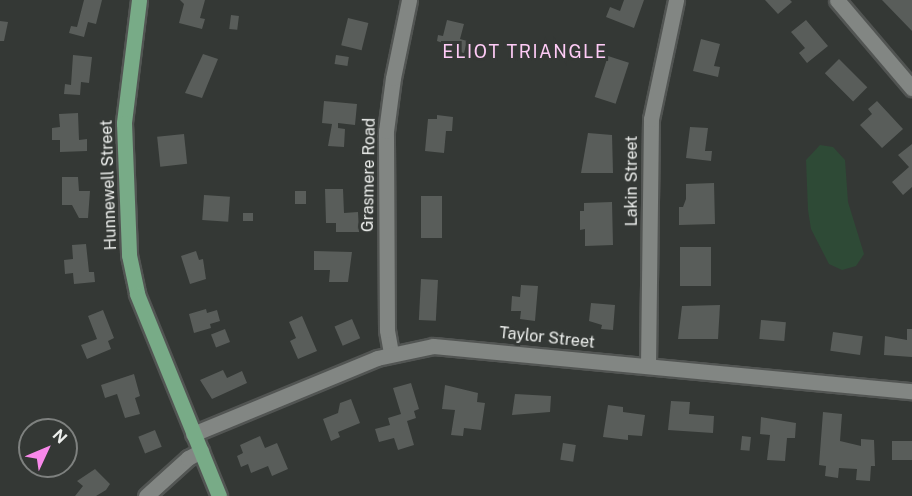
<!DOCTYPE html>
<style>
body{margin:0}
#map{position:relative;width:912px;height:496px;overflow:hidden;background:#343835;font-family:"Public Sans",sans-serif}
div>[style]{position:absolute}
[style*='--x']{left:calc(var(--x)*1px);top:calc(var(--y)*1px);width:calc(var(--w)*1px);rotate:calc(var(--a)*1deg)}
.green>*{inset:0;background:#2e4a36}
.building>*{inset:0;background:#595d5a;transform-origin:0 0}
.roads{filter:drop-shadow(2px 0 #525553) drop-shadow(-2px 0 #525553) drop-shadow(0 2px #525553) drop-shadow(0 -2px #525553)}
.minor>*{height:15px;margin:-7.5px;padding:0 7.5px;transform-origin:7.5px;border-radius:7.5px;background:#828683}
.major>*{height:15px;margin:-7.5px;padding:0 7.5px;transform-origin:7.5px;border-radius:7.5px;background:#78ab87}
span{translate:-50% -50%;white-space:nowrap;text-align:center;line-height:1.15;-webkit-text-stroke:6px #343835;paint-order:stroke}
.street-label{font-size:16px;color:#edefed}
.neighbourhood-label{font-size:18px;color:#fecbf6;letter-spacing:1.5px}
.north{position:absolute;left:18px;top:418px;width:60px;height:60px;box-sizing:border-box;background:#343835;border:2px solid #7e817f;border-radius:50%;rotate:46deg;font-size:16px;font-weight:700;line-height:24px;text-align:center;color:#edefed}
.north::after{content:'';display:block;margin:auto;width:21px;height:27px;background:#f888ea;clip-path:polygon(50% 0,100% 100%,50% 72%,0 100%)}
</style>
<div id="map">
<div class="green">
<div style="clip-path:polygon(820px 145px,833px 147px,845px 160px,848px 202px,864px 254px,856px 266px,842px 270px,829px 264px,811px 229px,808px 210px,806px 160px)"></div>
</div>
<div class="building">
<div style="clip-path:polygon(84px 0,102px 0,96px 24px,88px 22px,84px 37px,69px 33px,71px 26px,77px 27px)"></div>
<div style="clip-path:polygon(180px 0,205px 0,200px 18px,205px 19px,202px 29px,179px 23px,184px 4px)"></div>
<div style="clip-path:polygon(624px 0,644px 0,634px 28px,606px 17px,610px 7px,620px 11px)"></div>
<div style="clip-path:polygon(765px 0,790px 0,792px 2px,778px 14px)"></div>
<div style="clip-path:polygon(882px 0,912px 0,912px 31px)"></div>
<div style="left:231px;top:15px;width:8px;height:14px;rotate:7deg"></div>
<div style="left:348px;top:18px;width:21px;height:28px;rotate:14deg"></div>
<div style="clip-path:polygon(447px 20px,464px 24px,460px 39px,467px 41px,464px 53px,456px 51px,454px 56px,441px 53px,443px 43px,437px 41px,438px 35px,443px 36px)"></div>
<div style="clip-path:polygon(806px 20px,828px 46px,807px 63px,799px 53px,805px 48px,791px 32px)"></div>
<div style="clip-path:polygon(0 21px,8px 22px,4px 41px,0 41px)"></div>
<div style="clip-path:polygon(701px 39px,720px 44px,714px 66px,720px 67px,718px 77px,693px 71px)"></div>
<div style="clip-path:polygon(203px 54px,218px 59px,202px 98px,185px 93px)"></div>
<div style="clip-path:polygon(73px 55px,92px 57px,89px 83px,81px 82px,80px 95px,64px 94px,65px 84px,71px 85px)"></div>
<div style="left:336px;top:55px;width:13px;height:9px;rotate:9deg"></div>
<div style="left:608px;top:56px;width:22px;height:43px;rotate:18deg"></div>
<div style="left:839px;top:59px;width:40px;height:20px;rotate:45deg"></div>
<div style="clip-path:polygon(324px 101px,357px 104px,355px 125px,338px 123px,338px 128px,345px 129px,344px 147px,328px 146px,332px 124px,322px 123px)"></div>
<div style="clip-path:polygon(877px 101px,903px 129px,882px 148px,860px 125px,872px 114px,868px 109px)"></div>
<div style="clip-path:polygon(78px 113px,79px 140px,87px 139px,87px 151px,60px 152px,60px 140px,52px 140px,52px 128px,60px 127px,59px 114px)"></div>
<div style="clip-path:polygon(437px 115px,453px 117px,452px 131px,446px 131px,444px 153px,425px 151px,428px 119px,437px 119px)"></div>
<div style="clip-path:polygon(690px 127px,708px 128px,705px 151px,712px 151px,711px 161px,686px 158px)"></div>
<div style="clip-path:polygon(588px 133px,612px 135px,613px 173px,581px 173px)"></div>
<div style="left:184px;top:134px;width:30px;height:27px;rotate:84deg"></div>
<div style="clip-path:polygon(912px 144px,912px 187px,903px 195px,892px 182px,909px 167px,898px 155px)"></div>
<div style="clip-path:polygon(62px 177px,78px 177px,79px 191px,90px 191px,88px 218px,79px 218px,72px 205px,62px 205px)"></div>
<div style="clip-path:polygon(714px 183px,715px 224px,679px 225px,679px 207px,683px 207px,686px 199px,686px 184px)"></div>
<div style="clip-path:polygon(325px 189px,343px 189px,344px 213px,358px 212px,359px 232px,336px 232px,336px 223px,326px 223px)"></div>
<div style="left:295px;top:191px;width:11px;height:13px"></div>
<div style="left:204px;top:195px;width:26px;height:25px;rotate:4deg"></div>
<div style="left:421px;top:196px;width:21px;height:42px"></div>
<div style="clip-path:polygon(612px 202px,613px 245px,585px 246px,585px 229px,580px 230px,580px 211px,584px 211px,584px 203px)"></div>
<div style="left:243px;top:213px;width:10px;height:8px"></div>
<div style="clip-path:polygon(86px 244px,89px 272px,94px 272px,95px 282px,74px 284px,73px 273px,65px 274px,64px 260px,73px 259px,72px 245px)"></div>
<div style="left:680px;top:247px;width:31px;height:39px"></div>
<div style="clip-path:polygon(196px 251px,199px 260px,203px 259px,206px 279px,190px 284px,181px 256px)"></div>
<div style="clip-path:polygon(314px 251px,352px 252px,348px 282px,329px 282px,330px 270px,314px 270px)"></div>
<div style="left:421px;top:279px;width:17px;height:41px;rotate:3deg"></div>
<div style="clip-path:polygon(521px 285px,538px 286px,535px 321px,520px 319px,521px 311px,511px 311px,512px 296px,520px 297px)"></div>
<div style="clip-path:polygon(591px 303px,615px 305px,613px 330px,601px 329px,602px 325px,589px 321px)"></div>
<div style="clip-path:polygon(720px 305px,718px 339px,678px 339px,682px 306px)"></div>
<div style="clip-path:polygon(206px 309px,207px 313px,217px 310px,220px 321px,210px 324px,211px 328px,194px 333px,189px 314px)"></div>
<div style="clip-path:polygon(103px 310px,114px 338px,108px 341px,111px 349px,87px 359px,81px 345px,97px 339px,88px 316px)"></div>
<div style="clip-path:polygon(302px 316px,317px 351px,298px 359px,290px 341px,296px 338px,289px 322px)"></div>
<div style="left:352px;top:319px;width:21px;height:19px;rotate:67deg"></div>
<div style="left:761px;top:320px;width:25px;height:19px;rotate:5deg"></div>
<div style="left:225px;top:329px;width:14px;height:15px;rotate:69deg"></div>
<div style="clip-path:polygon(907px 329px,912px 329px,912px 357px,884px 355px,885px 336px,907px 340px)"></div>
<div style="left:833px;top:332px;width:30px;height:19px;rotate:8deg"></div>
<div style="clip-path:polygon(223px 370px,227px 378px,242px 371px,247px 383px,212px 399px,200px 380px)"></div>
<div style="clip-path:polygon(134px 374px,140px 396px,135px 398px,140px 414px,125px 418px,117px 394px,105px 398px,101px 385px)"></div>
<div style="clip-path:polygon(411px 383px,419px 409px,414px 411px,416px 418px,407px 421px,414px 445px,398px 450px,394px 438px,379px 442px,375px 429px,390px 425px,388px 418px,401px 414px,393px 388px)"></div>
<div style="clip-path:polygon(445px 385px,478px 393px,477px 402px,485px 403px,481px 430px,464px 428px,463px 436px,451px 435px,455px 410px,442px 409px)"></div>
<div style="clip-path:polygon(515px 394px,551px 396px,550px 412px,512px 415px)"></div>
<div style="clip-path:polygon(351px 399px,360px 423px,338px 432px,340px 437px,331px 441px,323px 419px,338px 413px,340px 403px)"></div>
<div style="clip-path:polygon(671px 401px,690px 402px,689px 414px,714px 416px,713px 433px,668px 430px)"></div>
<div style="clip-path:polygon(608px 405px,623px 407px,623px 412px,645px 415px,642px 436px,628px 435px,628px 440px,603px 437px)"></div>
<div style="clip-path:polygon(823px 412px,842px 414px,840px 441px,861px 446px,861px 439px,874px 440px,875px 466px,871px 466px,870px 481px,856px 480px,857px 469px,839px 468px,838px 478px,825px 476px,826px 466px,819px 465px)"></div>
<div style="clip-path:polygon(761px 417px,796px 423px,795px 438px,787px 438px,785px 461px,767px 460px,770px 435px,760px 434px)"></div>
<div style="left:155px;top:430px;width:18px;height:18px;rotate:68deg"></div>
<div style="clip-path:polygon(260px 436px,265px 448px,277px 443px,288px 469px,272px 476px,268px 466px,251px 473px,248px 464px,241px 467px,237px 456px,243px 453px,240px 445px)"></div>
<div style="left:742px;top:436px;width:9px;height:14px;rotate:6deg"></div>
<div style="left:912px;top:441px;width:19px;height:20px;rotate:90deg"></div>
<div style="left:563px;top:443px;width:13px;height:17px;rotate:9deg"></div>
<div style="clip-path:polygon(95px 469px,110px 484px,106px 490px,96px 496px,75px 496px,83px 486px,77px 481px)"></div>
</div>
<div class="roads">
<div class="minor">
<div style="--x:837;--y:0;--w:116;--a:49.6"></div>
<div style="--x:391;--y:353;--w:23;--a:-100"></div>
<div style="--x:387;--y:330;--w:199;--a:-90.3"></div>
<div style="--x:386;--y:131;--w:53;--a:-82.5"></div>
<div style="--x:393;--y:78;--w:80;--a:-78.4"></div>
<div style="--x:648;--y:366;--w:247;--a:-89.3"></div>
<div style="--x:651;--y:119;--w:122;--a:-78.1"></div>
<div style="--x:193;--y:434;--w:199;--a:-22.4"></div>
<div style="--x:377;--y:358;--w:57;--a:-12.1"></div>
<div style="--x:433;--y:346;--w:481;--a:5.4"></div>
<div style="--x:146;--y:496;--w:57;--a:-42.1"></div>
<div style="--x:188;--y:458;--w:15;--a:-28"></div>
</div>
<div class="major">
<div style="--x:139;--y:0;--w:124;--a:97"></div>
<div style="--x:124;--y:123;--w:132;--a:87.8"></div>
<div style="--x:129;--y:255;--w:40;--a:78"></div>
<div style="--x:137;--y:294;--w:218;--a:67.9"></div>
</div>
</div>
<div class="street-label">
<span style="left:369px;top:175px;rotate:-89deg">Grasmere Road</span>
<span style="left:632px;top:181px;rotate:-90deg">Lakin Street</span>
<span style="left:109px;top:185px;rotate:-92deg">Hunnewell Street</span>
<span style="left:547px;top:338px;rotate:6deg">Taylor Street</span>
</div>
<div class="neighbourhood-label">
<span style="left:525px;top:52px">ELIOT TRIANGLE</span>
</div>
<div class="north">N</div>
</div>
